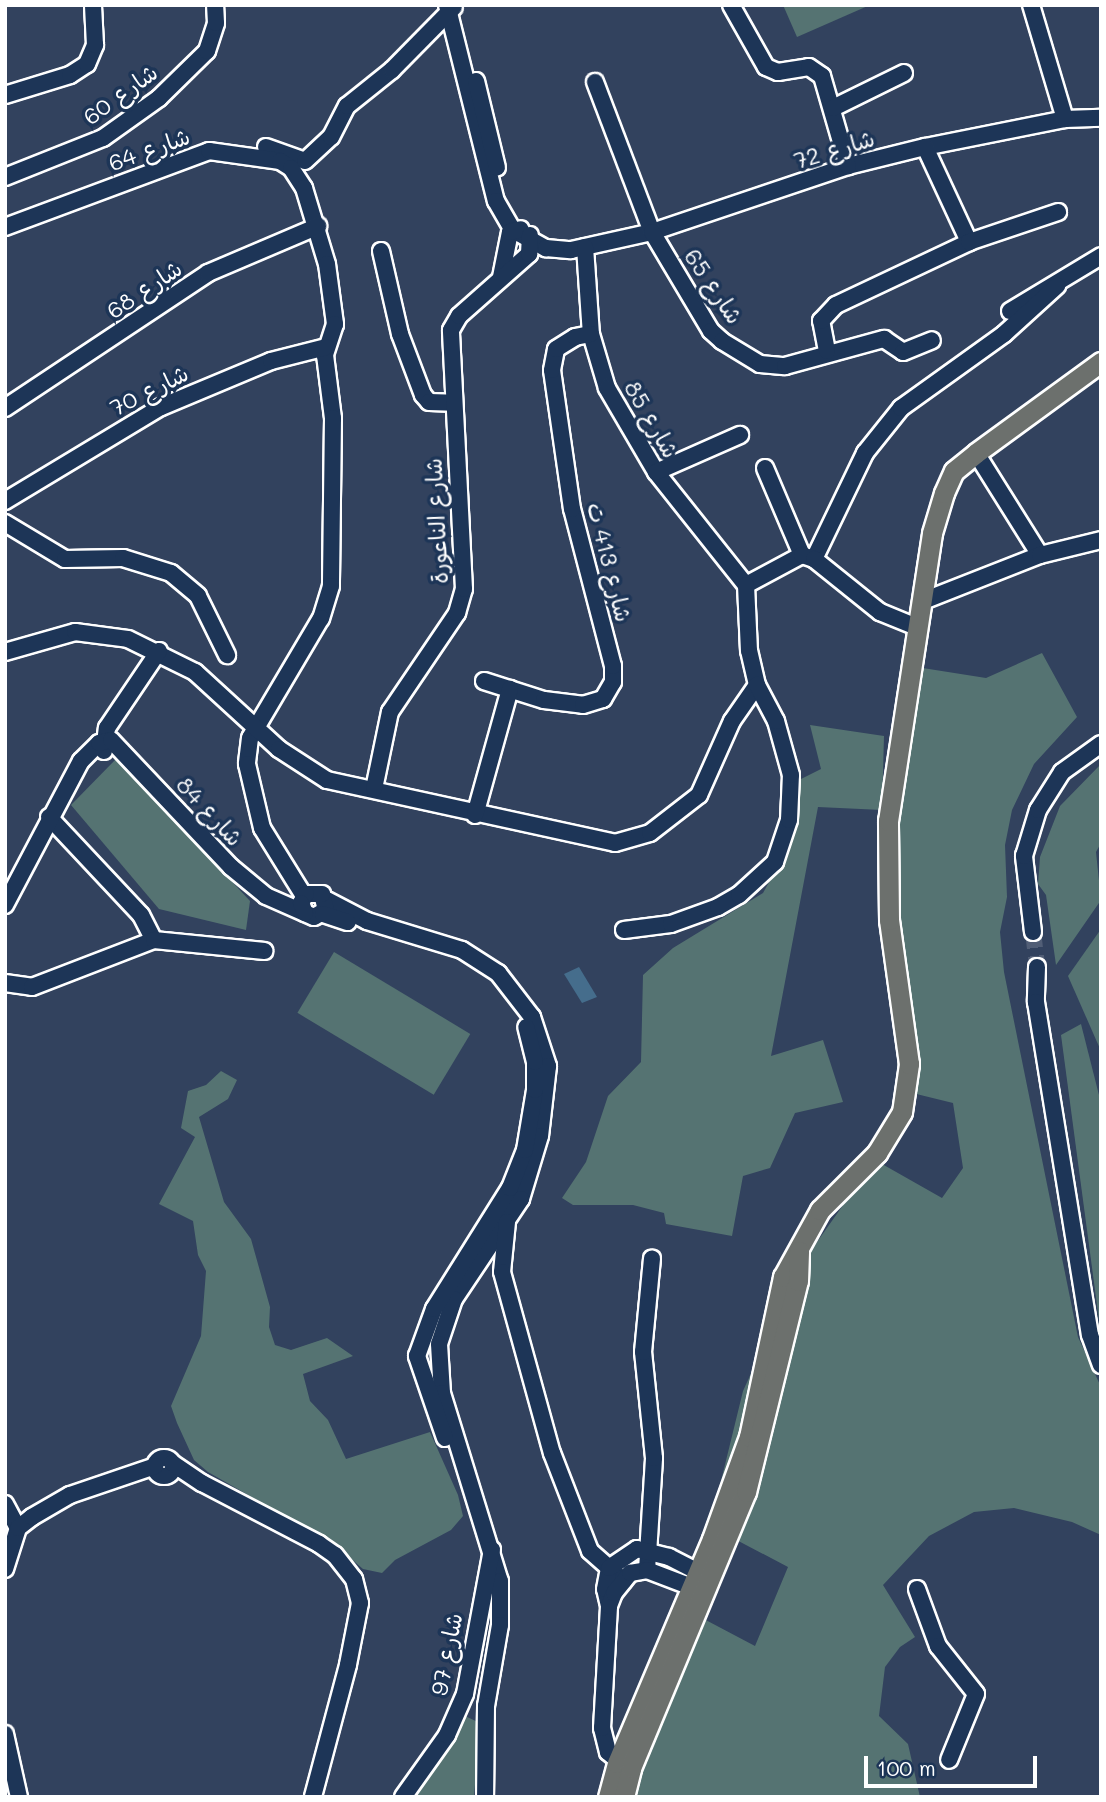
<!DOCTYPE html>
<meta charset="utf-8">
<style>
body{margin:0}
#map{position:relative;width:1106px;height:1802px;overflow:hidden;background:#32425e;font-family:Mali,"Playpen Sans Arabic",sans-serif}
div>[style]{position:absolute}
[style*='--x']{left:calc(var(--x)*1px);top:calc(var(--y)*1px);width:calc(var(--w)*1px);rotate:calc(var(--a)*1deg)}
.green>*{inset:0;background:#557372;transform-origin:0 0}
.water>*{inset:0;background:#456d8c}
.minor-tunnel>*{height:16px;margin-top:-8px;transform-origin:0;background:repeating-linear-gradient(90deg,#515e76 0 16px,transparent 0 24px)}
.roads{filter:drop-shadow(2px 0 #fff) drop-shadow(-2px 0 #fff) drop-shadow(0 2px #fff) drop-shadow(0 -2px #fff)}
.minor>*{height:16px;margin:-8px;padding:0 8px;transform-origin:8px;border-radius:8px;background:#1d3557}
.minor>.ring{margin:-8px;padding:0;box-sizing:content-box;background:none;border:16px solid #1d3557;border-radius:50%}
.major>*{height:19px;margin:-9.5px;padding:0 9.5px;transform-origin:9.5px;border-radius:9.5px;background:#6c706d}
span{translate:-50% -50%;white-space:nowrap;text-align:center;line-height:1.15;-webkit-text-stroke:7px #1d3557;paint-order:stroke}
.street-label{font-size:23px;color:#fff}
.frame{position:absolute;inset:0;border:7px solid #fff;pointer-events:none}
.scale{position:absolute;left:864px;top:1756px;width:173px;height:32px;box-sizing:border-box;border:4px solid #fff;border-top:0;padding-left:9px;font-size:21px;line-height:24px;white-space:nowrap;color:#fff;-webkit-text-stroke:5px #1d3557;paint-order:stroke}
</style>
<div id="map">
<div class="green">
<div style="clip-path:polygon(783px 5px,870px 5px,797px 37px)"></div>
<div style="clip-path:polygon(1042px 653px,1077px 717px,1034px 764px,1012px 810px,1005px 845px,1007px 897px,1000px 932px,1004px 972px,1078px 1337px,1101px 1387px,1101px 1535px,1072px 1522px,1014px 1508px,974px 1512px,929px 1536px,883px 1585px,915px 1637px,900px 1647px,885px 1667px,879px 1716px,908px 1744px,920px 1797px,599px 1797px,683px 1608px,755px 1646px,788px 1567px,710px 1526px,743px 1391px,800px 1266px,875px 1160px,942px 1198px,963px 1168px,953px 1103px,896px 1089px,898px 1045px,886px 942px,910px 666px,986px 678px)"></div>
<div style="clip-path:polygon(810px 725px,884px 736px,882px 810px,818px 807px,771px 1056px,823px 1040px,843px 1102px,795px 1113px,770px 1168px,743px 1176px,732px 1236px,666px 1224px,664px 1213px,633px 1205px,573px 1205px,562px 1198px,586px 1162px,608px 1096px,641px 1062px,643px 975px,673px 948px,763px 893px,788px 848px,798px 810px,795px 782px,821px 769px)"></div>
<div style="clip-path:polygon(117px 758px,250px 901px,246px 930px,159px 909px,71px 805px)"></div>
<div style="clip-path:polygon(1101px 764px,1101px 843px,1096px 852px,1101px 900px,1056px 965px,1046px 895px,1038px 884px,1040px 857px,1060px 806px)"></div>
<div style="clip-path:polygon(1101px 929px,1101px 1051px,1068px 976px)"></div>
<div style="left:334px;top:952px;width:159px;height:71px;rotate:31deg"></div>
<div style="clip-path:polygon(1081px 1024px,1101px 1103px,1101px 1335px,1061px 1035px)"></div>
<div style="clip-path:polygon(221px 1071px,237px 1080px,228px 1099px,199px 1117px,224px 1202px,251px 1239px,270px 1307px,269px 1327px,275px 1345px,291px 1350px,327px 1338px,353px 1356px,303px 1374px,310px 1401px,328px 1420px,346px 1459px,430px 1432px,458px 1495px,463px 1516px,451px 1530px,395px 1560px,382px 1573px,363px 1569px,334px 1544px,208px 1472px,194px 1460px,177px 1423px,171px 1406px,201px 1336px,206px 1271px,198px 1255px,193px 1221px,159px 1204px,195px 1137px,181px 1128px,188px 1091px,206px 1085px)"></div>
<div style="clip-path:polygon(465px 1716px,480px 1723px,474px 1797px,412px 1797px)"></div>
</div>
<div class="water">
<div style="clip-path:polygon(579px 967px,597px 997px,582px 1003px,564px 974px)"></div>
</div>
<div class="minor-tunnel">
<div style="--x:1033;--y:932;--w:35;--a:83"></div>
</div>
<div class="roads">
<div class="minor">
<div style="--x:447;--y:5;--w:202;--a:76"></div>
<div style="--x:496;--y:201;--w:34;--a:60"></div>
<div style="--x:513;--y:230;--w:38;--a:29"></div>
<div style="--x:546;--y:248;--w:25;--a:5"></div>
<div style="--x:571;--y:250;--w:83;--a:-12.5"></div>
<div style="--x:652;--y:232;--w:207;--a:-18.6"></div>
<div style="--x:848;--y:166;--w:79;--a:-13.9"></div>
<div style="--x:925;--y:147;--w:143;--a:-11.3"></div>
<div style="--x:1065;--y:119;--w:36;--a:-2"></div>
<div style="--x:731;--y:5;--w:71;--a:60.6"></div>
<div style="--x:766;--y:67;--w:13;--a:23"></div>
<div style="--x:778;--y:72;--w:31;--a:-9"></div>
<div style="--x:809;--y:67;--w:16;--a:35"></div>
<div style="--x:822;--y:76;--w:94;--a:73.9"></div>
<div style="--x:1031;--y:5;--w:119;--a:73.4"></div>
<div style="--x:476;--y:81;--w:89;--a:76.4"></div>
<div style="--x:595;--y:82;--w:160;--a:69.2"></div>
<div style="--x:652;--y:232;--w:115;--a:59.2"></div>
<div style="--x:711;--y:331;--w:15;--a:42"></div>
<div style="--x:722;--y:341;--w:44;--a:31.2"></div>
<div style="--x:760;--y:364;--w:25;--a:5"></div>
<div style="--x:785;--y:366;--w:103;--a:-15.3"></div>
<div style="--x:884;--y:339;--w:23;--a:34"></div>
<div style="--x:903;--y:352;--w:31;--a:-22"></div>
<div style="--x:5;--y:95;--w:68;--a:-17.1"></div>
<div style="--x:70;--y:75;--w:20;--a:-33"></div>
<div style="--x:87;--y:64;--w:21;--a:-67"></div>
<div style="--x:95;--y:45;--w:40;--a:-92.9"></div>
<div style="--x:833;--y:108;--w:79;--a:-26.2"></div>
<div style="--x:266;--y:147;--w:41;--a:19.7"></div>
<div style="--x:305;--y:161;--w:35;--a:-43"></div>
<div style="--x:331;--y:137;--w:35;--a:-63"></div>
<div style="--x:347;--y:106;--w:58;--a:-38.7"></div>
<div style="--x:392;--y:70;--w:88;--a:-45.5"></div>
<div style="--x:925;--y:147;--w:105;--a:65.1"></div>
<div style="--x:5;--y:177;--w:105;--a:-21.7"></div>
<div style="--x:103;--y:138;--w:69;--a:-35.5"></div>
<div style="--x:159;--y:98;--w:67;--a:-44.4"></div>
<div style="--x:207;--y:51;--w:29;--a:-72"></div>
<div style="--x:216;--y:23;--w:18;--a:-93"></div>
<div style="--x:5;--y:227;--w:218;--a:-20.4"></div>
<div style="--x:209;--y:151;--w:72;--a:8"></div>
<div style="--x:280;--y:161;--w:13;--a:32"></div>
<div style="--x:291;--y:168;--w:24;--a:57"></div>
<div style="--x:304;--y:188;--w:79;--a:73.2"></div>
<div style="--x:327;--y:264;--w:61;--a:82.4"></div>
<div style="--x:335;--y:324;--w:33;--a:108"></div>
<div style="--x:325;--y:355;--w:64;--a:82.8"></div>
<div style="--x:333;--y:418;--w:168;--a:90.7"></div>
<div style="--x:331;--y:586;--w:34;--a:107"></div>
<div style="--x:321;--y:618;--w:139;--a:120.6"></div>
<div style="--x:250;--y:738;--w:26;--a:97"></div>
<div style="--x:247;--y:764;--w:66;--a:76.8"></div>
<div style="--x:262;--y:828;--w:80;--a:58.3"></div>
<div style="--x:585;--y:247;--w:87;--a:86.1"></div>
<div style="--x:591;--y:334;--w:56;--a:73.5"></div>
<div style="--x:607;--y:388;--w:97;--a:59.7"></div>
<div style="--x:656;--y:472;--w:144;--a:51.5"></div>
<div style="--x:381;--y:251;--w:85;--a:77.1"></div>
<div style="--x:400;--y:334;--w:65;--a:69.3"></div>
<div style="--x:423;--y:395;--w:9;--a:49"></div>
<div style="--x:429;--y:402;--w:24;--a:2"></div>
<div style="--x:501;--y:277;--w:46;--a:-78.7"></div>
<div style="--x:510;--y:232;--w:11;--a:-15"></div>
<div style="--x:1010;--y:311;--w:106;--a:-31.1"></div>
<div style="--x:827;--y:351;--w:31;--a:-101"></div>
<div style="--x:821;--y:321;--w:22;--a:-47"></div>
<div style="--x:836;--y:305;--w:147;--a:-25.3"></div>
<div style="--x:969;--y:242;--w:94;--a:-18.6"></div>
<div style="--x:5;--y:408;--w:244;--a:-33.6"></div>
<div style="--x:208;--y:273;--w:120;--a:-23.1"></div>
<div style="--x:976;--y:453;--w:120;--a:57.9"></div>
<div style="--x:765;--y:468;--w:95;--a:67"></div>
<div style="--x:656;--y:472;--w:92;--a:-23.8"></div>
<div style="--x:5;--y:501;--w:182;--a:-31.1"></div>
<div style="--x:161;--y:407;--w:119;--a:-22.7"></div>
<div style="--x:271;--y:361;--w:57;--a:-14.3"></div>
<div style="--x:5;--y:523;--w:70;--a:31"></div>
<div style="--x:65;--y:559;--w:58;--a:-1"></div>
<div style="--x:123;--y:558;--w:50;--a:17.4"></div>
<div style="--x:171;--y:573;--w:35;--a:40"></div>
<div style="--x:198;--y:596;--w:66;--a:63.8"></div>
<div style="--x:814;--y:559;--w:118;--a:-64.3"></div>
<div style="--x:865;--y:453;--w:58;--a:-51.3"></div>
<div style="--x:901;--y:408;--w:127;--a:-35.7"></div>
<div style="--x:1004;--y:334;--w:72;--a:-42.2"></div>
<div style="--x:746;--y:585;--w:64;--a:-28.2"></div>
<div style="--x:802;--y:555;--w:13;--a:18"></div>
<div style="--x:814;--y:559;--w:85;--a:38.8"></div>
<div style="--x:880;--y:612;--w:42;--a:22.3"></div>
<div style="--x:923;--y:601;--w:126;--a:-21.5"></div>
<div style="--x:1040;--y:555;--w:63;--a:-13.8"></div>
<div style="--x:5;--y:652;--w:73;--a:-15.9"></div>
<div style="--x:75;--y:632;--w:53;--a:7.5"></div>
<div style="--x:128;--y:639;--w:75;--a:26.2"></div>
<div style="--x:195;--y:672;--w:114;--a:42.5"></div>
<div style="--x:279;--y:749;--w:57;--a:32.9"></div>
<div style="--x:327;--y:780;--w:295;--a:12.3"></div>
<div style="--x:615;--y:843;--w:36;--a:-16"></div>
<div style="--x:650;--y:833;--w:62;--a:-37.8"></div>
<div style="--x:699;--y:795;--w:81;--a:-66"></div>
<div style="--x:732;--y:721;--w:44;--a:-55.2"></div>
<div style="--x:757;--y:685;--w:35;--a:-103"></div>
<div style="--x:749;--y:651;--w:66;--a:-92.6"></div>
<div style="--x:484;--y:681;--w:63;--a:17.6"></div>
<div style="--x:544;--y:700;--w:39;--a:7"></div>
<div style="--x:583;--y:705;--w:21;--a:-17"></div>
<div style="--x:603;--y:699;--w:20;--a:-60"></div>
<div style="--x:613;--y:682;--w:16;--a:-90"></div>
<div style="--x:613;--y:666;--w:162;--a:-104.6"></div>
<div style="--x:572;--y:509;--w:140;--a:-98.2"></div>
<div style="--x:552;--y:370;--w:21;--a:-79"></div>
<div style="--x:556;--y:349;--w:22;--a:-32"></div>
<div style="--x:575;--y:337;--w:16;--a:-11"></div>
<div style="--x:104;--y:751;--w:23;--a:-83"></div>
<div style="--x:107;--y:728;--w:93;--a:-56"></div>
<div style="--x:374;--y:789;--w:79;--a:-78.3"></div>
<div style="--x:390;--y:712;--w:120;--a:-55.9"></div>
<div style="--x:457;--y:613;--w:25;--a:-74"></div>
<div style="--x:464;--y:589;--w:259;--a:-92.9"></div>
<div style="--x:451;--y:330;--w:16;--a:-60"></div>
<div style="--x:459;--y:316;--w:94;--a:-41.5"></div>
<div style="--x:529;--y:254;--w:19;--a:-87"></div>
<div style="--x:475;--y:815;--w:131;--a:-74.5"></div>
<div style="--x:49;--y:817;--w:134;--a:46.8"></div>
<div style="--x:141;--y:915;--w:28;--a:63"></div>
<div style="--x:327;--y:900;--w:45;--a:27.7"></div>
<div style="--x:367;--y:921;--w:99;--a:17"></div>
<div style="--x:462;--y:950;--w:43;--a:32.6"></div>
<div style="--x:498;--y:973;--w:56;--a:52.3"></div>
<div style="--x:532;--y:1017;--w:52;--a:71.9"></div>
<div style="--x:548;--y:1066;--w:70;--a:96.5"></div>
<div style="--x:540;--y:1136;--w:66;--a:106.8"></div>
<div style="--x:521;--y:1199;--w:120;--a:123.8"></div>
<div style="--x:454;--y:1299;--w:47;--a:108.4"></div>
<div style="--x:439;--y:1344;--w:49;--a:86.5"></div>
<div style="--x:442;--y:1393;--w:197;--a:72.9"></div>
<div style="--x:500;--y:1581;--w:44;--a:90"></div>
<div style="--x:500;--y:1625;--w:82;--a:99.8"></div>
<div style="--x:486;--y:1706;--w:91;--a:90.6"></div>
<div style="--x:5;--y:905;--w:163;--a:-62.2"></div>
<div style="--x:81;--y:761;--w:25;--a:-45"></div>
<div style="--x:99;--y:743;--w:12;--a:-14"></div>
<div style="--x:111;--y:740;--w:175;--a:46.6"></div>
<div style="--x:231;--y:867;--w:45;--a:39.6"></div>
<div style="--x:266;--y:896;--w:52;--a:23.6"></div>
<div style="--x:314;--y:917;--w:14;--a:-30"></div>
<div style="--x:326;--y:910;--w:16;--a:-104"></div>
<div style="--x:322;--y:894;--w:16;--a:180"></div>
<div style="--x:306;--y:894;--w:10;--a:119"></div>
<div style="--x:301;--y:903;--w:11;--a:68"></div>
<div style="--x:323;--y:914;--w:26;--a:18"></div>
<div style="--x:624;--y:930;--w:47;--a:-7.3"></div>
<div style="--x:671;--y:924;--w:50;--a:-19.9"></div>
<div style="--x:718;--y:907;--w:24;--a:-30"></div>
<div style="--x:739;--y:895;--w:49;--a:-42.5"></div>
<div style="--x:775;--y:862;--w:44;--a:-71.6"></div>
<div style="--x:789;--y:820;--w:45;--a:-87.5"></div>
<div style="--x:791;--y:775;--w:56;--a:-105.5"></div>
<div style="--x:776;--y:721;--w:41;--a:-117.8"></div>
<div style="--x:1033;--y:932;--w:77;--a:-96.8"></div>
<div style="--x:1024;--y:856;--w:48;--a:-73.1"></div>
<div style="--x:1038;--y:810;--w:45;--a:-57.7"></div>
<div style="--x:1062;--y:772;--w:48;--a:-35.7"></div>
<div style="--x:1037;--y:967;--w:35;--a:92"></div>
<div style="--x:1036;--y:1002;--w:337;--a:80.8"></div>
<div style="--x:1090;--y:1335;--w:32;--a:70"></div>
<div style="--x:5;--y:983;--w:27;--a:8"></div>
<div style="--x:32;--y:987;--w:131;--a:-21.1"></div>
<div style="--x:154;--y:940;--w:111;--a:5.7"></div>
<div style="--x:507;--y:1222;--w:50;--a:95.7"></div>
<div style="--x:502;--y:1272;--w:188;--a:74.6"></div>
<div style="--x:552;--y:1453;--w:105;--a:68.8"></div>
<div style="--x:590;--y:1551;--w:45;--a:41.4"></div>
<div style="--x:445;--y:1438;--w:87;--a:-108.9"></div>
<div style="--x:417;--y:1356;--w:50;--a:-70.1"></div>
<div style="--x:434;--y:1309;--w:143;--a:-57.9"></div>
<div style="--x:510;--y:1188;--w:41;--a:-68.5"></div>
<div style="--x:525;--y:1150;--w:61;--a:-80.5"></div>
<div style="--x:535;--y:1090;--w:28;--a:-90"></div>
<div style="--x:535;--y:1062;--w:36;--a:-104"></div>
<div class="ring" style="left:155px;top:1458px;width:2px;height:2px"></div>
<div style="--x:172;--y:1463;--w:36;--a:34"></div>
<div style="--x:202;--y:1483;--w:132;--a:27.5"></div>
<div style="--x:319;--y:1544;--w:19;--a:35"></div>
<div style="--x:335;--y:1555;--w:31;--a:52"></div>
<div style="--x:354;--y:1579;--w:25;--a:76"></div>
<div style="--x:360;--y:1603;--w:63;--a:101"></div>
<div style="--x:348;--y:1665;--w:137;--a:104.9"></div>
<div style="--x:5;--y:1504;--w:27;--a:62"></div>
<div style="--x:5;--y:1569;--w:43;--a:-72.4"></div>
<div style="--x:18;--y:1528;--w:18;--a:-38"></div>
<div style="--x:32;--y:1517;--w:44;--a:-30.1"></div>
<div style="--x:70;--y:1495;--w:90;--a:-18.8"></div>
<div style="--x:647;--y:1570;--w:112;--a:-86.4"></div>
<div style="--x:654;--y:1458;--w:107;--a:-95.9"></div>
<div style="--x:643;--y:1352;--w:94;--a:-84.5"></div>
<div style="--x:917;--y:1589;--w:61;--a:69.8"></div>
<div style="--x:938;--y:1646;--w:61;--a:51.6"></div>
<div style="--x:976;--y:1694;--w:71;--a:112.2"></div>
<div style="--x:609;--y:1606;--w:17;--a:-103"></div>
<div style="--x:605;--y:1589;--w:21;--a:-79"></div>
<div style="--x:609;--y:1568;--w:34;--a:-34"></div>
<div style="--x:637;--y:1549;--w:33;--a:14"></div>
<div style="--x:669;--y:1557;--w:44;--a:27.1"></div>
<div style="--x:5;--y:1734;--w:65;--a:77.5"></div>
<div style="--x:625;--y:1766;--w:22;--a:-141"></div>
<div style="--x:608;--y:1752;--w:25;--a:-104"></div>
<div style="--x:602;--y:1728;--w:122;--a:-86.7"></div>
<div style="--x:609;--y:1606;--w:14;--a:-69"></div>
<div style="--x:614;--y:1593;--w:26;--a:-51"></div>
<div style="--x:630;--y:1573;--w:17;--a:-10"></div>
<div style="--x:647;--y:1570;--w:59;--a:20.9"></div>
<div style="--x:403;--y:1797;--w:76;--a:-54.6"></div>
<div style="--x:447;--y:1735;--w:45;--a:-66.3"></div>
<div style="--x:465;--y:1694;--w:147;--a:-79.4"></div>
</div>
<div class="major">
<div style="--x:608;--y:1797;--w:35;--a:-75"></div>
<div style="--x:617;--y:1763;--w:243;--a:-67"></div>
<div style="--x:712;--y:1539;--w:109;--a:-70.1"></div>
<div style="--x:749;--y:1437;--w:164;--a:-78"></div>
<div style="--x:783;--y:1277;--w:77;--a:-61.1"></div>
<div style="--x:820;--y:1210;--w:81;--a:-45"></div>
<div style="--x:877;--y:1153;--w:48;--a:-58.6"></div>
<div style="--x:902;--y:1112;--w:49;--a:-81.7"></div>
<div style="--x:909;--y:1064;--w:145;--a:-97.9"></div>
<div style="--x:889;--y:920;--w:99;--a:-90.6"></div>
<div style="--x:888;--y:821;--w:291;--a:-81.3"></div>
<div style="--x:932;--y:533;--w:42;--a:-73.3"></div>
<div style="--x:944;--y:493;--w:24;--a:-66"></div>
<div style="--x:954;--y:471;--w:28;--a:-39"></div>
<div style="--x:976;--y:453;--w:155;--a:-36.1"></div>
<div style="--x:624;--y:1797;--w:30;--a:-76"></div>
<div style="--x:631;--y:1768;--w:299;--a:-67.4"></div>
<div style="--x:746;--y:1492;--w:217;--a:-76.2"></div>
<div style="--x:798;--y:1281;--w:30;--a:-88"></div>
</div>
</div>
<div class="street-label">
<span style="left:120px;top:94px;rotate:-36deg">شارع 60</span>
<span style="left:149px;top:149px;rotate:-20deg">شارع 64</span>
<span style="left:834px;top:149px;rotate:-17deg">شارع 72</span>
<span style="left:714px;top:286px;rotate:56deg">شارع 65</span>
<span style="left:144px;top:289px;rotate:-34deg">شارع 68</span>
<span style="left:149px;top:390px;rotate:-27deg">شارع 70</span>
<span style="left:652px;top:419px;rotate:60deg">شارع 85</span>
<span style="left:436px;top:521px;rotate:-93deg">شارع الناعورة</span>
<span style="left:610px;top:562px;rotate:76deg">شارع 413 ت</span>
<span style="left:210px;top:811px;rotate:47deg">شارع 84</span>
<span style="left:446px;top:1654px;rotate:-79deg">شارع 97</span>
</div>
<div class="frame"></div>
<div class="scale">100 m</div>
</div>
